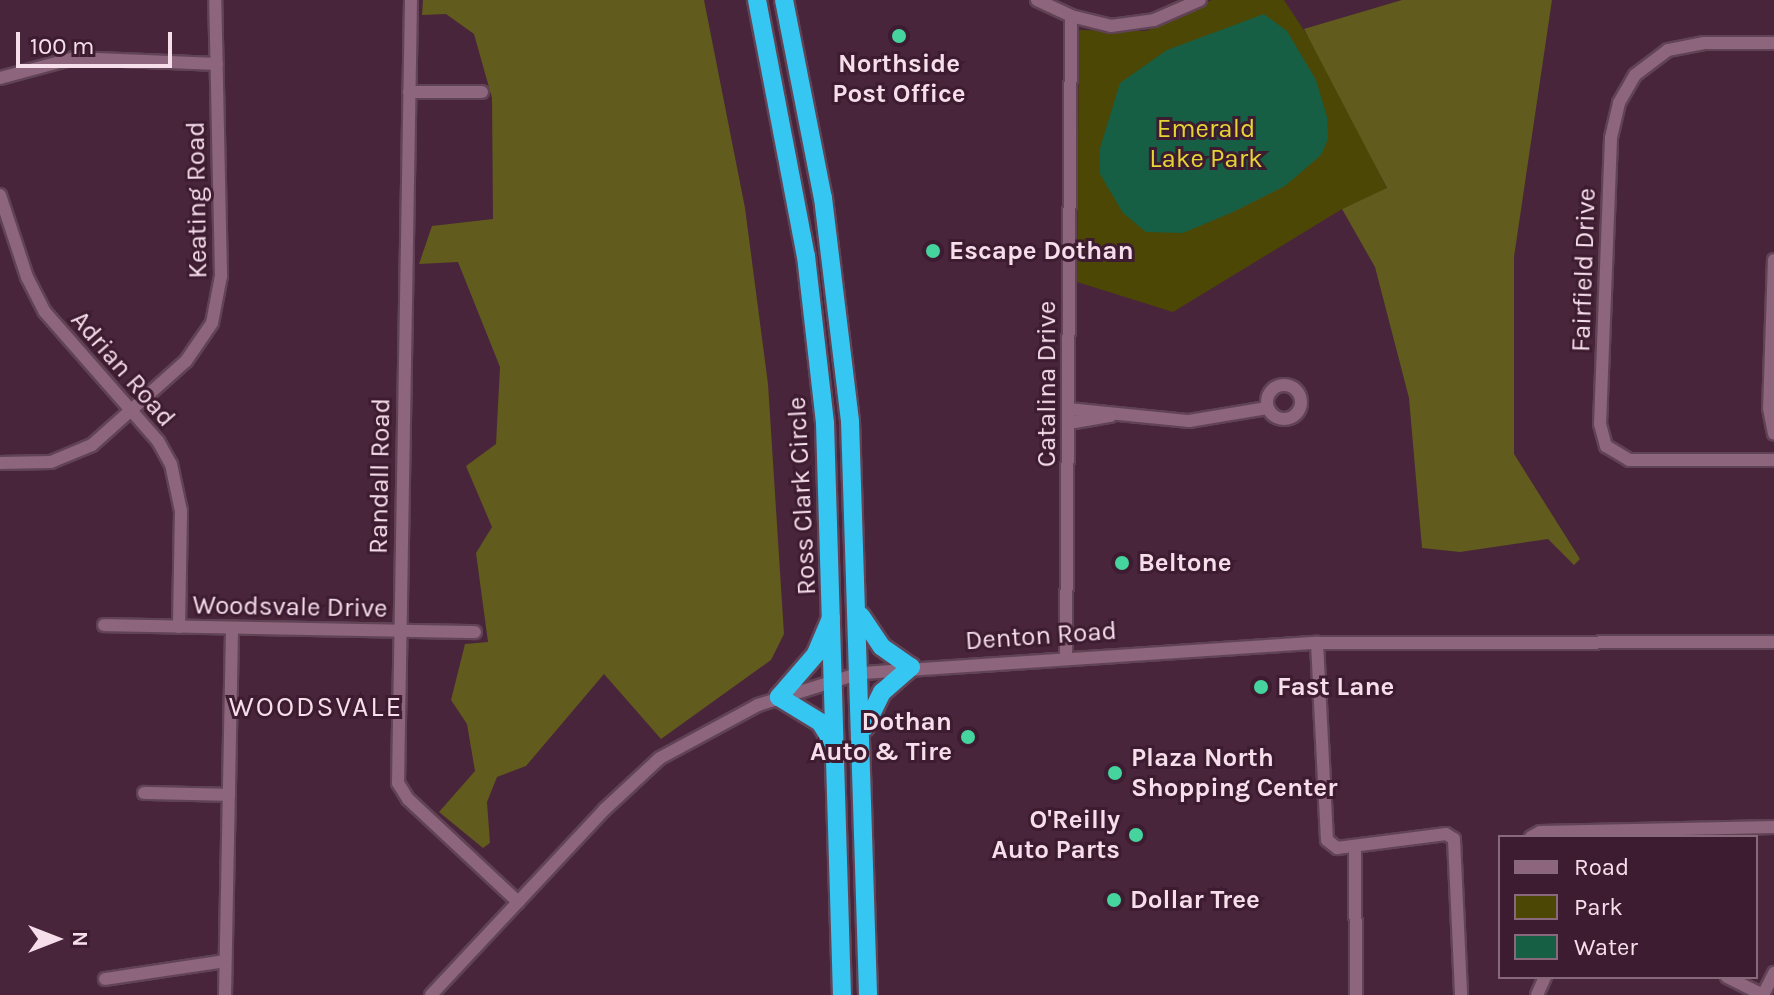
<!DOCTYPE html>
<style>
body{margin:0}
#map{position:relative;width:1774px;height:995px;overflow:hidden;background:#48253a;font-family:Karla,sans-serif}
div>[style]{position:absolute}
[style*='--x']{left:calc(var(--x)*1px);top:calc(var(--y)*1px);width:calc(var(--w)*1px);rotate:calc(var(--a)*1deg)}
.green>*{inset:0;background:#4d4705}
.forest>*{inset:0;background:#615b1d}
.water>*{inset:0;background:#175f44}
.roads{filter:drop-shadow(2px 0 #614356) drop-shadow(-2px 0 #614356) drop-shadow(0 2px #614356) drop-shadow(0 -2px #614356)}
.minor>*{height:12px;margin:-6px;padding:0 6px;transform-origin:6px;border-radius:6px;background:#8d657c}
.minor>.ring{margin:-6px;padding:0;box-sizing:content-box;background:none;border:12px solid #8d657c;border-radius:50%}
.highway>*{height:18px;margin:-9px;padding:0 9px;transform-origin:9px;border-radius:9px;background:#36c6f2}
.dots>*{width:22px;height:22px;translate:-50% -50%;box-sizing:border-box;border:4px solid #3d1b30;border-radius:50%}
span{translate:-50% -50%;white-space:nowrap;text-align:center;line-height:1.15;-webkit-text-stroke:6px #3d1b30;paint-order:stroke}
.poi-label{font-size:26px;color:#f6deeb;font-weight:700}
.left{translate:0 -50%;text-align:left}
.right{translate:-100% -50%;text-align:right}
.park-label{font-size:26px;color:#e4d535}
.street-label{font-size:26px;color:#f6deeb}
.neighbourhood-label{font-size:28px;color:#f6deeb;letter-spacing:2px}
.legend{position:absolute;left:1498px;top:835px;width:260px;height:144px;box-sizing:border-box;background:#3d1b30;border:2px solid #87697b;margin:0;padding:10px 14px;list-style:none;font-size:24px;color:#f6deeb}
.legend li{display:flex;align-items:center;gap:16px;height:40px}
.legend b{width:40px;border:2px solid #87697b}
.north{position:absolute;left:16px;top:899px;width:80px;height:80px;-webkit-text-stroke:6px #3d1b30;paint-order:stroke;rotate:90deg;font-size:22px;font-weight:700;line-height:32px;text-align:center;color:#f6deeb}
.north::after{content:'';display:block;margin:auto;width:28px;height:36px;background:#f6deeb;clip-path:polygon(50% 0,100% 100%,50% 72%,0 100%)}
.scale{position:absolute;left:16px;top:32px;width:156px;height:36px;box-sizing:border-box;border:4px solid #f6deeb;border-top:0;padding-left:10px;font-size:24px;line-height:28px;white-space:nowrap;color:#f6deeb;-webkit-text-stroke:6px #3d1b30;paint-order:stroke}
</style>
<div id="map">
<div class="green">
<div style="clip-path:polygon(1212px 0,1284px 0,1324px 61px,1387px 189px,1342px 209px,1173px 312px,1077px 282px,1079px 30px,1146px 31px)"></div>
</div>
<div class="forest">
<div style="clip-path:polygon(423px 0,704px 0,745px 208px,768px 384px,784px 634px,771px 660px,661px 739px,604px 674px,526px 766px,497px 777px,487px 802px,490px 843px,483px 848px,439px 812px,475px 771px,467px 724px,451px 700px,465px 644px,488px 642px,476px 553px,492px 527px,466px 466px,496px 444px,500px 367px,458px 262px,419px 264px,432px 226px,493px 219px,492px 98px,474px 34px,446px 14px,422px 15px)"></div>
<div style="clip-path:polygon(1402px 0,1552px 0,1514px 257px,1514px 454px,1580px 559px,1574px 565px,1548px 539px,1460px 552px,1422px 548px,1409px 398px,1375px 267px,1342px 209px,1387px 188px,1304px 29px)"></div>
</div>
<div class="water">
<div style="clip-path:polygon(1264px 14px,1287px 31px,1316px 80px,1327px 117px,1328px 139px,1321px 155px,1285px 186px,1233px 212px,1183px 233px,1146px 232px,1123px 213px,1100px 174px,1100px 148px,1120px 83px,1167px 50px)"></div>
</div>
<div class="roads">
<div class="minor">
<div style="--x:411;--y:0;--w:783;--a:90.95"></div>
<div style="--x:398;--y:783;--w:19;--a:58"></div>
<div style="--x:408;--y:799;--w:151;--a:43.1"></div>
<div style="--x:1037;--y:0;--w:38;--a:25"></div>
<div style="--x:1071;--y:16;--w:41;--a:14"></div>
<div style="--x:1111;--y:26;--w:43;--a:-7.9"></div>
<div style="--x:1154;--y:20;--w:50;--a:-23.5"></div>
<div style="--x:1774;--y:43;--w:70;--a:180"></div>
<div style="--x:1704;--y:43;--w:37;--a:169"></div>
<div style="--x:1668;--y:50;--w:41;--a:142.9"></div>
<div style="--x:1635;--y:75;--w:32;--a:120"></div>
<div style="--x:1619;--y:103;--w:36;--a:103"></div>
<div style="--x:1611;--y:138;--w:286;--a:92.2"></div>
<div style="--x:1600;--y:424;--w:23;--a:75"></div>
<div style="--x:1606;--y:446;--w:27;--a:31"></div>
<div style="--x:1629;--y:460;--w:145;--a:0"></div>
<div style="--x:0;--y:78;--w:77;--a:-15.1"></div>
<div style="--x:74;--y:58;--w:143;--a:2.4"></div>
<div style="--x:409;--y:92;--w:73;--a:0"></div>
<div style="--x:0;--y:195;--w:86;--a:71.8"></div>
<div style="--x:27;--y:277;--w:39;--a:63"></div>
<div style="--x:45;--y:312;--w:171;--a:48.8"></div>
<div style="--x:158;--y:441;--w:26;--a:61"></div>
<div style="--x:171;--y:464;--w:48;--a:78"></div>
<div style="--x:181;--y:511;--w:116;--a:91"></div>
<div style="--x:1774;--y:260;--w:148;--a:91.9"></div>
<div style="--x:1769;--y:408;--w:26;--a:79"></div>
<div class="ring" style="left:1267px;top:385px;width:22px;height:22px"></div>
<div style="--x:1068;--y:409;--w:122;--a:5.7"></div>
<div style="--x:1189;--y:421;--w:79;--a:-9.5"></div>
<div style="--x:1069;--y:423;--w:42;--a:-9.7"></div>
<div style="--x:0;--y:463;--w:51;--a:-1.1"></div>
<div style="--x:51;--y:462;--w:44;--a:-22.5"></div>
<div style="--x:92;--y:445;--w:126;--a:-41.8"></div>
<div style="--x:186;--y:361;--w:46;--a:-55.6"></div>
<div style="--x:212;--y:323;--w:48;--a:-79.2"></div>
<div style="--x:221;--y:276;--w:276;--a:-91.2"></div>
<div style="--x:104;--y:625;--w:371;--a:1.1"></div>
<div style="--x:1317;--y:643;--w:197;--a:87.1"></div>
<div style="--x:1327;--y:840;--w:13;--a:39"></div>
<div style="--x:1337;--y:848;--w:110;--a:-7.3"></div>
<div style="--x:1446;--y:834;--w:9;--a:32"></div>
<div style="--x:1454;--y:839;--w:156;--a:87.4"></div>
<div style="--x:1066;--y:657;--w:641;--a:-89.55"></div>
<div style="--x:144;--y:793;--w:85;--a:1.3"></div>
<div style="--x:1531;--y:837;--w:10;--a:-29"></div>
<div style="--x:1540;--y:832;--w:234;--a:-1.2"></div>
<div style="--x:1355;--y:846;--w:149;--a:89.6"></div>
<div style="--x:1727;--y:977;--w:40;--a:26.6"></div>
<div style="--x:105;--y:979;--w:121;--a:-8.5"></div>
<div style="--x:225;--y:995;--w:367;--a:-88.9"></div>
<div style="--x:431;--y:995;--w:253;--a:-46.9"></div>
<div style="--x:604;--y:810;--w:76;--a:-42.9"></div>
<div style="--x:660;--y:758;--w:111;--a:-28.4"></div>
<div style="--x:758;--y:705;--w:108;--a:-17.3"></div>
<div style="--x:861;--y:673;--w:457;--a:-3.8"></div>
<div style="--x:1317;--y:643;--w:457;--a:-0.1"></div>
<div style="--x:1537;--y:995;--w:20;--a:-66"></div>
<div style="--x:1763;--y:995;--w:25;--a:-63"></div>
</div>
<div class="highway">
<div style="--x:757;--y:0;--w:261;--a:79.2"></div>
<div style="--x:806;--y:256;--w:168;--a:83.5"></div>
<div style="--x:825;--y:423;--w:572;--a:88.3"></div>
<div style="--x:784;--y:0;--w:202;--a:78.9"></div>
<div style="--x:823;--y:198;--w:225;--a:83.1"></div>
<div style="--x:850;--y:421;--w:574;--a:88.2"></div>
<div style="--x:861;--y:616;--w:37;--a:56"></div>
<div style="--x:882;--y:647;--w:35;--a:35"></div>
<div style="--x:911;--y:667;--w:38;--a:139"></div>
<div style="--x:882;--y:692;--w:39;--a:116"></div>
<div style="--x:831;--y:618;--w:39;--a:113"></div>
<div style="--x:816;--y:654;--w:57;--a:130.7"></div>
<div style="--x:779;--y:697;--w:48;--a:31.4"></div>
<div style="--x:820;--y:722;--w:31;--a:58"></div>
</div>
</div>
<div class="dots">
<div style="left:899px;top:36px;background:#46d49e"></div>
<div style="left:933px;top:251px;background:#46d49e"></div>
<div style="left:1122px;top:563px;background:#46d49e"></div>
<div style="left:1261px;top:687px;background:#46d49e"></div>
<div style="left:968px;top:737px;background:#46d49e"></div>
<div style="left:1115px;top:773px;background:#46d49e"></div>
<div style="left:1136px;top:835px;background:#46d49e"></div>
<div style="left:1114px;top:900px;background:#46d49e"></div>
</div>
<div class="poi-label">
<span style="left:899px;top:79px">Northside<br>Post Office</span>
<span class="left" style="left:949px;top:251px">Escape Dothan</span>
<span class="left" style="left:1138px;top:563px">Beltone</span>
<span class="left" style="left:1277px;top:687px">Fast Lane</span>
<span class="right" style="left:952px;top:737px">Dothan<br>Auto &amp; Tire</span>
<span class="left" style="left:1131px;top:773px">Plaza North<br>Shopping Center</span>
<span class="right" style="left:1120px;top:835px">O'Reilly<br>Auto Parts</span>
<span class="left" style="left:1130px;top:900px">Dollar Tree</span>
</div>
<div class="park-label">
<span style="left:1206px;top:144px">Emerald<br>Lake Park</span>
</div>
<div class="street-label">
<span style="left:197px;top:200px;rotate:-91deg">Keating Road</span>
<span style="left:1584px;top:270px;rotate:-88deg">Fairfield Drive</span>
<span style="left:123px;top:369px;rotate:49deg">Adrian Road</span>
<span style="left:1047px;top:384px;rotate:-90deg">Catalina Drive</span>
<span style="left:380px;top:476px;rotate:-89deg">Randall Road</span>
<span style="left:802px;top:496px;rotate:-93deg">Ross Clark Circle</span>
<span style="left:290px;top:607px;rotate:1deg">Woodsvale Drive</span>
<span style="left:1041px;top:636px;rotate:-4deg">Denton Road</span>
</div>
<div class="neighbourhood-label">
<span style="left:316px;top:707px">WOODSVALE</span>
</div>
<ul class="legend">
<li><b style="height:10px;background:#8d657c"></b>Road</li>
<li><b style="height:22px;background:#4d4705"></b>Park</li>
<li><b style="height:22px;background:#175f44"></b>Water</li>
</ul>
<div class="north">N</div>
<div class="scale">100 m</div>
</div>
